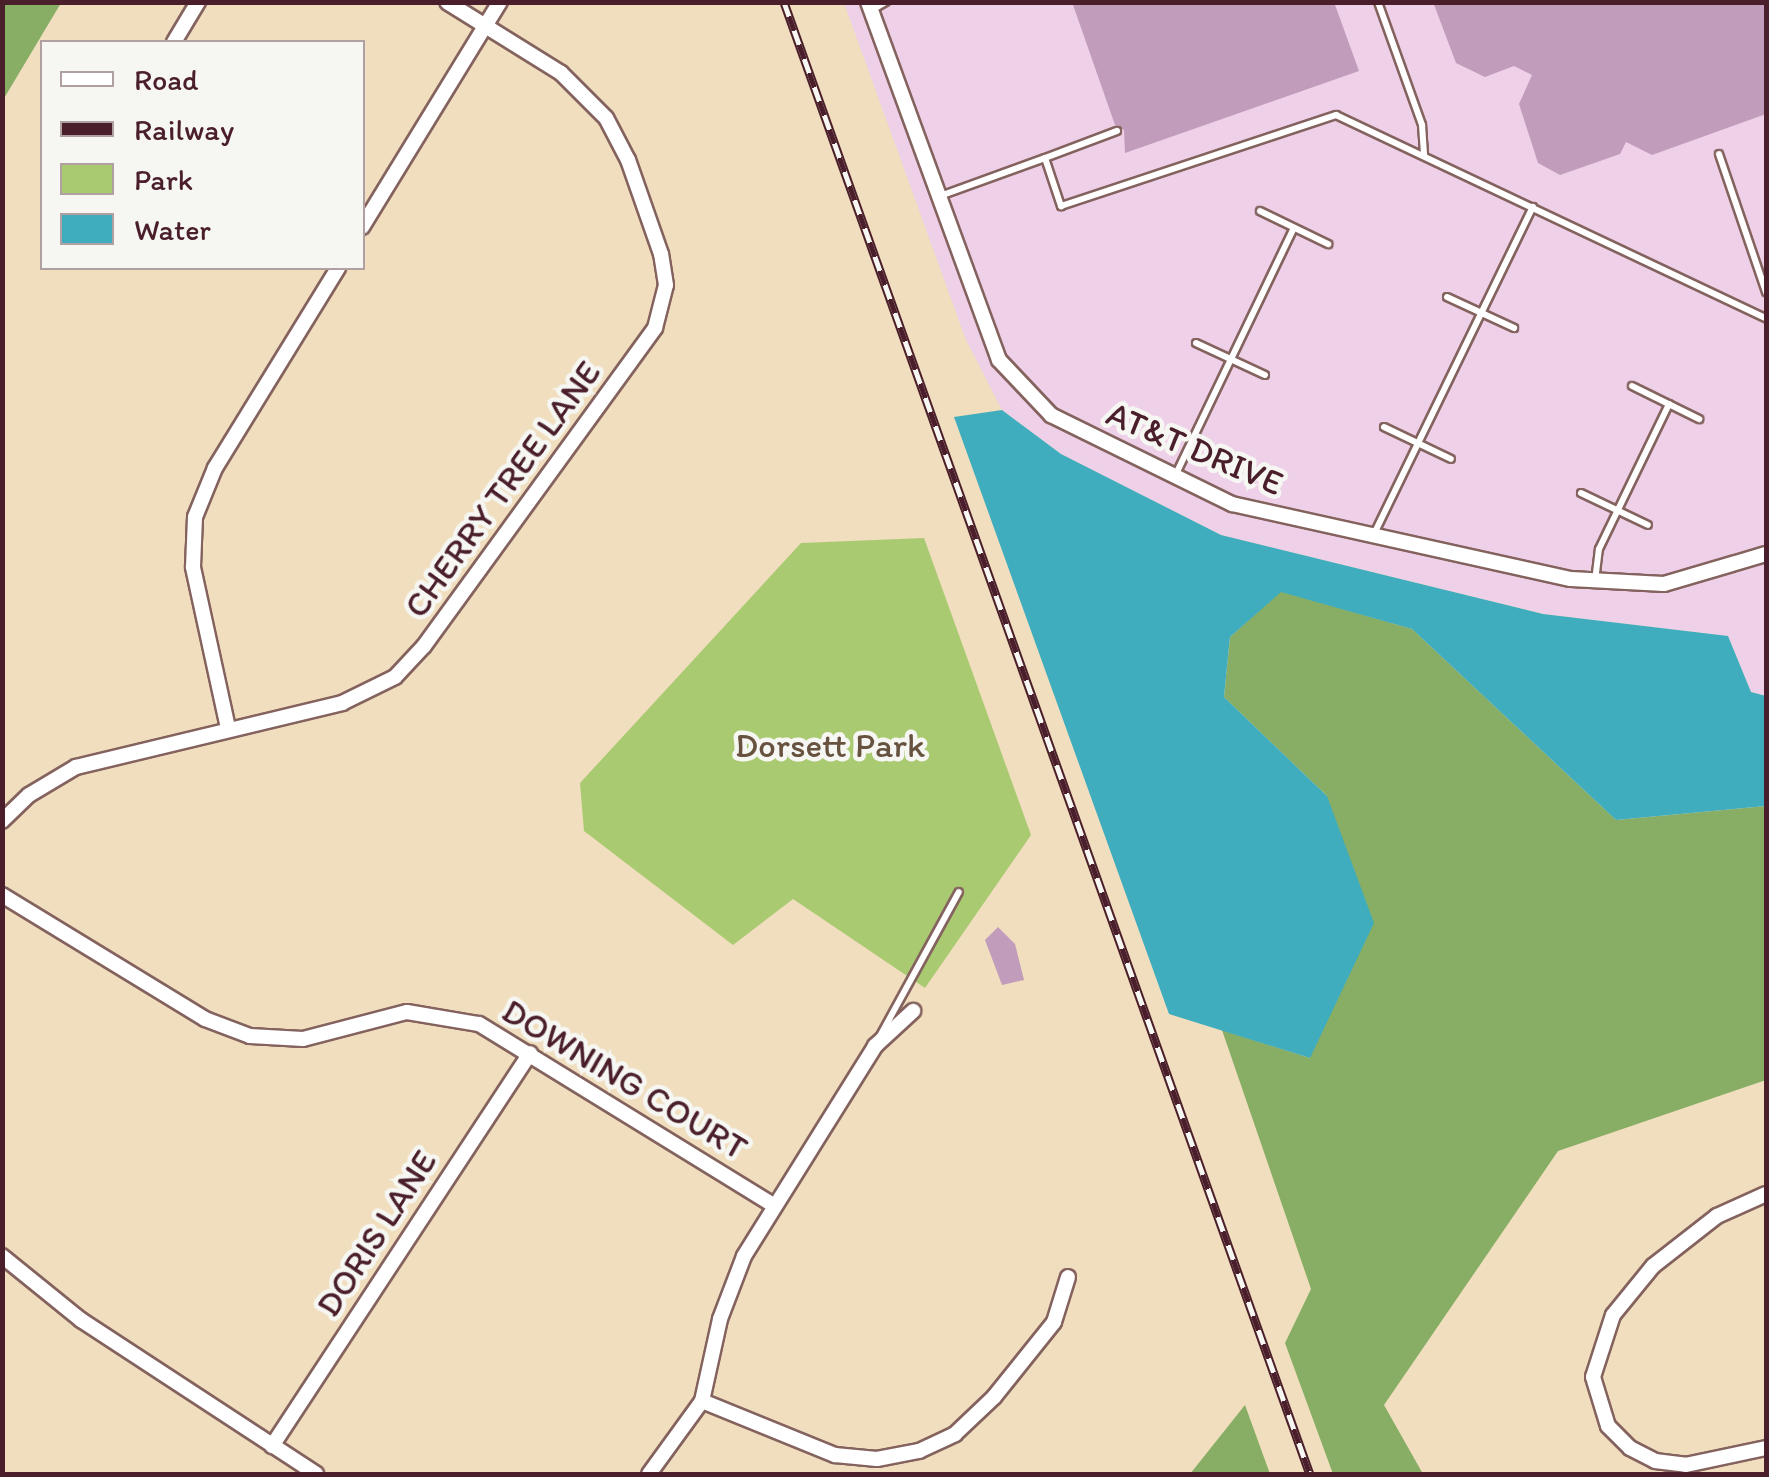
<!DOCTYPE html>
<style>
body{margin:0}
#map{position:relative;width:1769px;height:1477px;overflow:hidden;background:#f0debe;font-family:Itim,sans-serif}
div>[style]{position:absolute}
[style*='--x']{left:calc(var(--x)*1px);top:calc(var(--y)*1px);width:calc(var(--w)*1px);rotate:calc(var(--a)*1deg)}
.built>*{inset:0;background:#eed0e8}
.green>*{inset:0;background:#aaca72}
.forest>*{inset:0;background:#87ae64}
.water>*{inset:0;background:#40adbf}
.building>*{inset:0;background:#c19cbb}
.roads{filter:drop-shadow(2px 0 #84625e) drop-shadow(-2px 0 #84625e) drop-shadow(0 2px #84625e) drop-shadow(0 -2px #84625e)}
.lane>*{height:6px;margin:-3px;padding:0 3px;transform-origin:3px;border-radius:3px;background:#fff}
.street>*{height:14px;margin:-7px;padding:0 7px;transform-origin:7px;border-radius:7px;background:#fff}
.rail>*{height:9px;margin-top:-4.5px;transform-origin:0;background:repeating-linear-gradient(90deg,#f6f6f2 0 15px,#4a1f2b 0 30px);box-sizing:border-box;border-block:2px solid #4a1f2b}
span{translate:-50% -50%;white-space:nowrap;text-align:center;line-height:1.15;-webkit-text-stroke:9px #f6f6f2;paint-order:stroke}
.street-label{font-size:35px;color:#4a1f2b}
.park-label{font-size:35px;color:#675240}
.frame{position:absolute;inset:0;border:5px solid #4a1f2b;pointer-events:none}
.legend{position:absolute;left:40px;top:40px;width:325px;height:230px;box-sizing:border-box;background:#f6f6f2;border:2px solid #b1a0a2;margin:0;padding:12px 18px;list-style:none;font-size:30px;color:#4a1f2b}
.legend li{display:flex;align-items:center;gap:20px;height:50px}
.legend b{width:50px;border:2px solid #b1a0a2}
</style>
<div id="map">
<div class="built">
<div style="clip-path:polygon(844px 3px,1766px 3px,1766px 696px,1751px 692px,1728px 636px,1544px 614px,1221px 535px,1061px 454px,1002px 410px,966px 340px)"></div>
</div>
<div class="green">
<div style="clip-path:polygon(924px 538px,1031px 835px,925px 988px,793px 899px,733px 945px,584px 831px,580px 783px,801px 543px)"></div>
</div>
<div class="forest">
<div style="clip-path:polygon(3px 2px,61px 3px,3px 100px,2px 3px)"></div>
<div style="clip-path:polygon(1281px 591px,1412px 629px,1616px 820px,1766px 806px,1766px 1080px,1558px 1151px,1384px 1405px,1423px 1474px,1333px 1474px,1285px 1343px,1311px 1289px,1222px 1030px,1310px 1058px,1327px 796px,1224px 697px,1230px 637px)"></div>
<div style="clip-path:polygon(1245px 1405px,1270px 1474px,1190px 1474px)"></div>
</div>
<div class="water">
<div style="clip-path:polygon(1002px 410px,1061px 454px,1221px 535px,1543px 614px,1728px 636px,1751px 692px,1766px 696px,1766px 806px,1616px 820px,1412px 629px,1281px 592px,1230px 637px,1224px 697px,1327px 796px,1374px 923px,1310px 1058px,1169px 1014px,954px 417px)"></div>
</div>
<div class="building">
<div style="clip-path:polygon(1072px 2px,1334px 2px,1359px 71px,1125px 153px,1124px 130px,1115px 125px)"></div>
<div style="clip-path:polygon(1433px 2px,1766px 2px,1766px 114px,1652px 155px,1626px 142px,1620px 154px,1560px 175px,1538px 163px,1519px 104px,1532px 75px,1514px 66px,1485px 77px,1456px 63px)"></div>
<div style="clip-path:polygon(998px 927px,1015px 944px,1024px 980px,1002px 985px,985px 940px)"></div>
</div>
<div class="roads">
<div class="lane">
<div style="--x:1378;--y:2;--w:131;--a:70.3"></div>
<div style="--x:1422;--y:125;--w:30;--a:86"></div>
<div style="--x:872;--y:10;--w:16;--a:-30"></div>
<div style="--x:1719;--y:154;--w:146;--a:71.2"></div>
<div style="--x:1045;--y:158;--w:77;--a:-20.6"></div>
<div style="--x:940;--y:196;--w:112;--a:-19.9"></div>
<div style="--x:1045;--y:158;--w:51;--a:71.6"></div>
<div style="--x:1061;--y:206;--w:290;--a:-18.3"></div>
<div style="--x:1336;--y:115;--w:476;--a:25.3"></div>
<div style="--x:1260;--y:211;--w:76;--a:25.9"></div>
<div style="--x:1447;--y:297;--w:74;--a:24.8"></div>
<div style="--x:1196;--y:343;--w:76;--a:24.9"></div>
<div style="--x:1632;--y:386;--w:75;--a:26.2"></div>
<div style="--x:1384;--y:427;--w:74;--a:25.5"></div>
<div style="--x:1175;--y:476;--w:275;--a:-64.4"></div>
<div style="--x:1581;--y:493;--w:74;--a:25.5"></div>
<div style="--x:1373;--y:536;--w:366;--a:-64.1"></div>
<div style="--x:1595;--y:581;--w:32;--a:-83"></div>
<div style="--x:1599;--y:549;--w:161;--a:-64.2"></div>
<div style="--x:880;--y:1036;--w:164;--a:-61.3"></div>
</div>
<div class="street">
<div style="--x:868;--y:2;--w:381;--a:69.9"></div>
<div style="--x:999;--y:360;--w:76;--a:46.6"></div>
<div style="--x:1051;--y:415;--w:202;--a:26.2"></div>
<div style="--x:1232;--y:504;--w:347;--a:12.5"></div>
<div style="--x:1571;--y:579;--w:93;--a:3.1"></div>
<div style="--x:1664;--y:584;--w:106;--a:-16.4"></div>
<div style="--x:174;--y:42;--w:47;--a:-59"></div>
<div style="--x:362;--y:227;--w:264;--a:-58.5"></div>
<div style="--x:228;--y:728;--w:165;--a:-102.3"></div>
<div style="--x:193;--y:567;--w:50;--a:-87.7"></div>
<div style="--x:195;--y:517;--w:53;--a:-67.8"></div>
<div style="--x:215;--y:468;--w:235;--a:-58.4"></div>
<div style="--x:2;--y:821;--w:37;--a:-44"></div>
<div style="--x:29;--y:795;--w:55;--a:-30.8"></div>
<div style="--x:76;--y:767;--w:274;--a:-13.5"></div>
<div style="--x:342;--y:703;--w:59;--a:-26.1"></div>
<div style="--x:395;--y:677;--w:42;--a:-46.9"></div>
<div style="--x:424;--y:646;--w:393;--a:-54"></div>
<div style="--x:655;--y:328;--w:44;--a:-75.7"></div>
<div style="--x:666;--y:285;--w:31;--a:-99"></div>
<div style="--x:661;--y:254;--w:100;--a:-109.3"></div>
<div style="--x:628;--y:160;--w:47;--a:-117.6"></div>
<div style="--x:606;--y:118;--w:64;--a:-135"></div>
<div style="--x:561;--y:73;--w:134;--a:-148.1"></div>
<div style="--x:2;--y:895;--w:238;--a:31.4"></div>
<div style="--x:205;--y:1019;--w:48;--a:20.7"></div>
<div style="--x:250;--y:1036;--w:53;--a:3.2"></div>
<div style="--x:303;--y:1039;--w:107;--a:-14.6"></div>
<div style="--x:407;--y:1012;--w:73;--a:9.5"></div>
<div style="--x:479;--y:1024;--w:347;--a:31.6"></div>
<div style="--x:1766;--y:1194;--w:54;--a:155.8"></div>
<div style="--x:1717;--y:1216;--w:81;--a:142"></div>
<div style="--x:1653;--y:1266;--w:63;--a:129.2"></div>
<div style="--x:1613;--y:1315;--w:65;--a:107.9"></div>
<div style="--x:1593;--y:1377;--w:51;--a:73"></div>
<div style="--x:1608;--y:1426;--w:31;--a:45"></div>
<div style="--x:1630;--y:1448;--w:28;--a:27"></div>
<div style="--x:1655;--y:1461;--w:31;--a:7"></div>
<div style="--x:1686;--y:1465;--w:82;--a:-12"></div>
<div style="--x:2;--y:1256;--w:102;--a:39"></div>
<div style="--x:81;--y:1320;--w:281;--a:33.2"></div>
<div style="--x:702;--y:1401;--w:144;--a:22.1"></div>
<div style="--x:835;--y:1455;--w:42;--a:5.4"></div>
<div style="--x:877;--y:1459;--w:43;--a:-10.8"></div>
<div style="--x:919;--y:1451;--w:40;--a:-25"></div>
<div style="--x:955;--y:1434;--w:54;--a:-43.5"></div>
<div style="--x:994;--y:1397;--w:96;--a:-51.3"></div>
<div style="--x:1054;--y:1322;--w:47;--a:-72.7"></div>
<div style="--x:272;--y:1446;--w:470;--a:-56.7"></div>
<div style="--x:649;--y:1474;--w:90;--a:-54"></div>
<div style="--x:702;--y:1401;--w:84;--a:-77.6"></div>
<div style="--x:720;--y:1319;--w:67;--a:-69.1"></div>
<div style="--x:744;--y:1256;--w:248;--a:-58"></div>
<div style="--x:875;--y:1046;--w:52;--a:-42.6"></div>
</div>
</div>
<div class="rail">
<div style="--x:784;--y:2;--w:1563;--a:70.34"></div>
</div>
<div class="street-label">
<span style="left:1195px;top:448px;rotate:23deg">AT&amp;T DRIVE</span>
<span style="left:502px;top:489px;rotate:-54deg">CHERRY TREE LANE</span>
<span style="left:625px;top:1079px;rotate:31deg">DOWNING COURT</span>
<span style="left:376px;top:1233px;rotate:-57deg">DORIS LANE</span>
</div>
<div class="park-label">
<span style="left:830px;top:745px">Dorsett Park</span>
</div>
<div class="frame"></div>
<ul class="legend">
<li><b style="height:12px;background:#fff"></b>Road</li>
<li><b style="height:12px;background:#4a1f2b"></b>Railway</li>
<li><b style="height:28px;background:#aaca72"></b>Park</li>
<li><b style="height:28px;background:#40adbf"></b>Water</li>
</ul>
</div>
